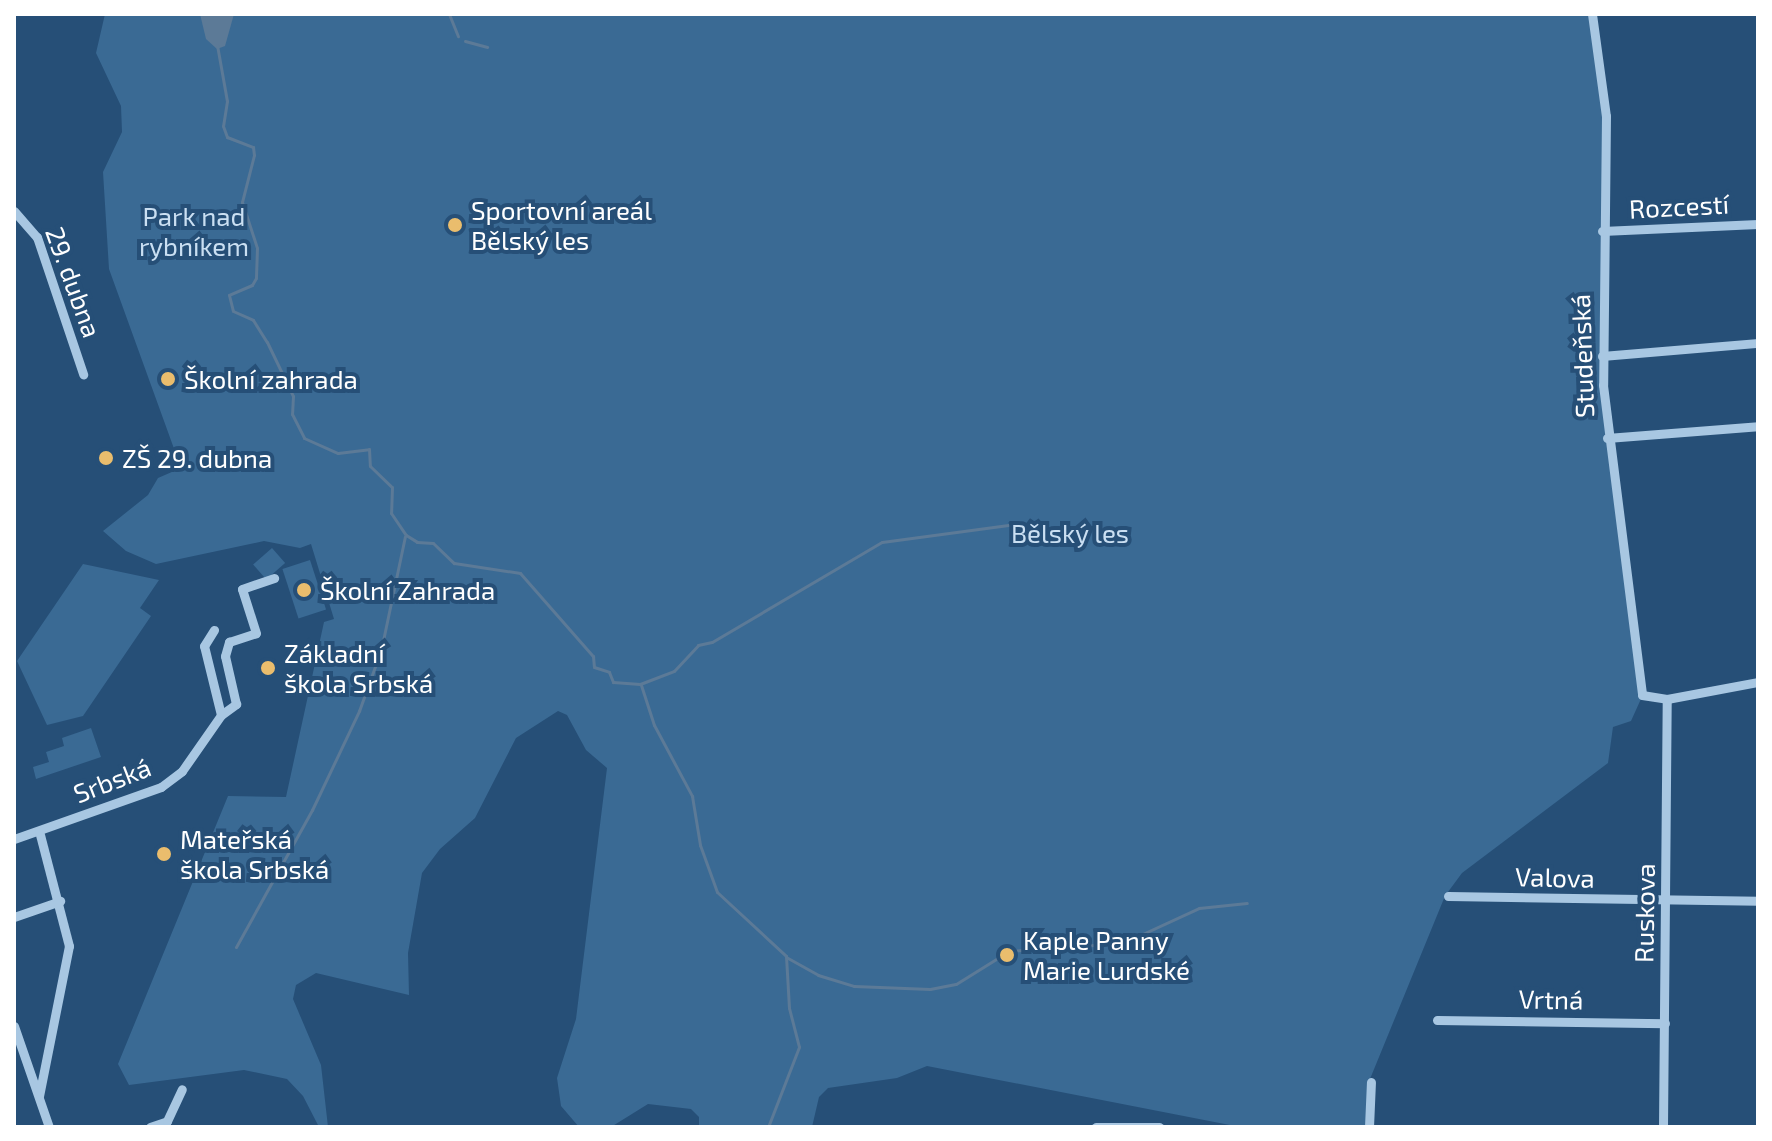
<!DOCTYPE html>
<meta charset="utf-8">
<style>
body{margin:0}
#map{position:relative;width:1772px;height:1141px;overflow:hidden;background:#264f77;font-family:"Exo 2",sans-serif}
div>[style]{position:absolute}
[style*='--x']{left:calc(var(--x)*1px);top:calc(var(--y)*1px);width:calc(var(--w)*1px);rotate:calc(var(--a)*1deg)}
.green>*{inset:0;background:#3a6a94;transform-origin:0 0}
.water>*{inset:0;background:#5c7a97}
.stream>*{height:3px;margin:-1.5px;padding:0 1.5px;transform-origin:1.5px;border-radius:1.5px;background:#5c7a97}
.minor>*{height:9px;margin:-4.5px;padding:0 4.5px;transform-origin:4.5px;border-radius:4.5px;background:#a8c7e2}
.dots>*{width:22px;height:22px;translate:-50% -50%;box-sizing:border-box;border:4px solid #264f77;border-radius:50%}
span{translate:-50% -50%;white-space:nowrap;text-align:center;line-height:1.15;-webkit-text-stroke:8px #264f77;paint-order:stroke}
.street-label{font-size:26px;color:#fff}
.poi-label{font-size:26px;color:#fff}
.left{translate:0 -50%;text-align:left}
.park-label{font-size:26px;color:#cadff2}
.frame{position:absolute;inset:0;border:16px solid #fff;pointer-events:none}
</style>
<div id="map">
<div class="green">
<div style="clip-path:polygon(105px 14px,1595px 14px,1608px 113px,1607px 382px,1645px 690px,1631px 721px,1613px 727px,1608px 763px,1462px 873px,1445px 896px,1370px 1079px,1367px 1127px,1240px 1127px,927px 1066px,897px 1078px,828px 1088px,819px 1097px,812px 1127px,699px 1127px,699px 1117px,691px 1109px,648px 1104px,611px 1127px,579px 1127px,561px 1106px,557px 1078px,576px 1019px,607px 768px,586px 750px,567px 715px,558px 711px,516px 738px,475px 818px,440px 849px,422px 873px,408px 953px,409px 995px,316px 973px,296px 985px,293px 999px,321px 1065px,328px 1127px,319px 1127px,303px 1096px,287px 1079px,244px 1070px,129px 1085px,118px 1064px,228px 796px,286px 797px,324px 622px,334px 619px,311px 544px,300px 548px,264px 541px,156px 564px,126px 551px,103px 531px,148px 495px,158px 478px,181px 468px,109px 269px,103px 172px,122px 132px,121px 106px,96px 53px)"></div>
<div style="left:272px;top:548px;width:20px;height:25px;rotate:49deg"></div>
<div style="left:310px;top:560px;width:52px;height:29px;rotate:72deg"></div>
<div style="clip-path:polygon(83px 564px,159px 580px,140px 608px,151px 616px,83px 716px,47px 725px,17px 661px)"></div>
<div style="clip-path:polygon(91px 728px,101px 757px,36px 779px,33px 767px,49px 762px,46px 752px,64px 746px,62px 738px)"></div>
</div>
<div class="water">
<div style="clip-path:polygon(200px 14px,234px 14px,225px 46px,217px 49px,206px 39px)"></div>
</div>
<div class="stream">
<div style="--x:449;--y:14;--w:24;--a:68"></div>
<div style="--x:465;--y:41;--w:23;--a:15"></div>
<div style="--x:217;--y:45;--w:57;--a:79.9"></div>
<div style="--x:227;--y:101;--w:25;--a:99"></div>
<div style="--x:223;--y:126;--w:12;--a:70"></div>
<div style="--x:227;--y:137;--w:28;--a:21"></div>
<div style="--x:253;--y:147;--w:8;--a:83"></div>
<div style="--x:254;--y:155;--w:49;--a:104.3"></div>
<div style="--x:242;--y:202;--w:48;--a:71.9"></div>
<div style="--x:257;--y:248;--w:30;--a:92"></div>
<div style="--x:256;--y:278;--w:8;--a:120"></div>
<div style="--x:252;--y:285;--w:25;--a:157"></div>
<div style="--x:229;--y:295;--w:16;--a:76"></div>
<div style="--x:233;--y:311;--w:22;--a:24"></div>
<div style="--x:253;--y:320;--w:26;--a:58"></div>
<div style="--x:267;--y:342;--w:60;--a:64.3"></div>
<div style="--x:293;--y:396;--w:18;--a:93"></div>
<div style="--x:292;--y:414;--w:27;--a:63"></div>
<div style="--x:304;--y:438;--w:37;--a:24"></div>
<div style="--x:338;--y:453;--w:31;--a:-7"></div>
<div style="--x:369;--y:449;--w:17;--a:87"></div>
<div style="--x:370;--y:466;--w:30;--a:44"></div>
<div style="--x:392;--y:487;--w:26;--a:92"></div>
<div style="--x:391;--y:513;--w:27;--a:56"></div>
<div style="--x:406;--y:535;--w:13;--a:32"></div>
<div style="--x:417;--y:542;--w:16;--a:4"></div>
<div style="--x:433;--y:543;--w:29;--a:44"></div>
<div style="--x:454;--y:563;--w:67;--a:8.6"></div>
<div style="--x:520;--y:573;--w:111;--a:48.7"></div>
<div style="--x:593;--y:656;--w:11;--a:85"></div>
<div style="--x:594;--y:667;--w:16;--a:18"></div>
<div style="--x:609;--y:672;--w:11;--a:68"></div>
<div style="--x:613;--y:682;--w:27;--a:4"></div>
<div style="--x:640;--y:684;--w:36;--a:-21"></div>
<div style="--x:674;--y:671;--w:35;--a:-47"></div>
<div style="--x:698;--y:645;--w:14;--a:-12"></div>
<div style="--x:712;--y:642;--w:197;--a:-30.5"></div>
<div style="--x:882;--y:542;--w:135;--a:-7.7"></div>
<div style="--x:641;--y:685;--w:42;--a:72"></div>
<div style="--x:654;--y:725;--w:81;--a:61.8"></div>
<div style="--x:692;--y:796;--w:50;--a:80.7"></div>
<div style="--x:700;--y:845;--w:50;--a:70.1"></div>
<div style="--x:717;--y:892;--w:94;--a:42.8"></div>
<div style="--x:786;--y:956;--w:52;--a:86.7"></div>
<div style="--x:789;--y:1008;--w:40;--a:75.6"></div>
<div style="--x:799;--y:1047;--w:86;--a:111.2"></div>
<div style="--x:236;--y:947;--w:157;--a:-61"></div>
<div style="--x:312;--y:810;--w:110;--a:-64.6"></div>
<div style="--x:359;--y:711;--w:65;--a:-70.2"></div>
<div style="--x:381;--y:650;--w:116;--a:-78.1"></div>
<div style="--x:786;--y:957;--w:37;--a:29"></div>
<div style="--x:818;--y:975;--w:38;--a:17"></div>
<div style="--x:854;--y:986;--w:76;--a:2.3"></div>
<div style="--x:930;--y:989;--w:26;--a:-11"></div>
<div style="--x:956;--y:984;--w:62;--a:-31.9"></div>
<div style="--x:1009;--y:951;--w:114;--a:-4"></div>
<div style="--x:1123;--y:943;--w:84;--a:-24.7"></div>
<div style="--x:1199;--y:908;--w:48;--a:-5.9"></div>
</div>
<div class="minor">
<div style="--x:1592;--y:14;--w:103;--a:82.2"></div>
<div style="--x:1606;--y:116;--w:269;--a:90.6"></div>
<div style="--x:1603;--y:385;--w:312;--a:82.8"></div>
<div style="--x:1642;--y:695;--w:25;--a:9"></div>
<div style="--x:1667;--y:699;--w:93;--a:-10.6"></div>
<div style="--x:14;--y:211;--w:35;--a:49"></div>
<div style="--x:37;--y:237;--w:145;--a:71.4"></div>
<div style="--x:1602;--y:231;--w:156;--a:-2.6"></div>
<div style="--x:1602;--y:356;--w:157;--a:-4.8"></div>
<div style="--x:1607;--y:438;--w:151;--a:-4.5"></div>
<div style="--x:221;--y:715;--w:19;--a:-36"></div>
<div style="--x:236;--y:704;--w:49;--a:-102.9"></div>
<div style="--x:225;--y:656;--w:15;--a:-74"></div>
<div style="--x:229;--y:642;--w:28;--a:-18"></div>
<div style="--x:256;--y:633;--w:46;--a:-107.7"></div>
<div style="--x:242;--y:589;--w:34;--a:-19"></div>
<div style="--x:14;--y:839;--w:156;--a:-19.5"></div>
<div style="--x:161;--y:787;--w:26;--a:-37"></div>
<div style="--x:182;--y:771;--w:68;--a:-55.1"></div>
<div style="--x:221;--y:715;--w:71;--a:-103.8"></div>
<div style="--x:204;--y:646;--w:19;--a:-58"></div>
<div style="--x:1448;--y:896;--w:310;--a:0.9"></div>
<div style="--x:14;--y:917;--w:49;--a:-19.2"></div>
<div style="--x:1437;--y:1020;--w:228;--a:0.8"></div>
<div style="--x:14;--y:1026;--w:107;--a:70.9"></div>
<div style="--x:39;--y:1096;--w:153;--a:-78.7"></div>
<div style="--x:69;--y:946;--w:119;--a:-104.6"></div>
<div style="--x:150;--y:1127;--w:18;--a:-19"></div>
<div style="--x:167;--y:1121;--w:35;--a:-65"></div>
<div style="--x:1096;--y:1127;--w:63;--a:0"></div>
<div style="--x:1369;--y:1127;--w:45;--a:-87.5"></div>
<div style="--x:1663;--y:1127;--w:428;--a:-89.5"></div>
</div>
<div class="dots">
<div style="left:455px;top:225px;background:#eabd6d"></div>
<div style="left:168px;top:379px;background:#eabd6d"></div>
<div style="left:106px;top:458px;background:#eabd6d"></div>
<div style="left:304px;top:590px;background:#eabd6d"></div>
<div style="left:268px;top:668px;background:#eabd6d"></div>
<div style="left:164px;top:854px;background:#eabd6d"></div>
<div style="left:1007px;top:955px;background:#eabd6d"></div>
</div>
<div class="street-label">
<span style="left:1679px;top:206px;rotate:-3deg">Rozcestí</span>
<span style="left:74px;top:282px;rotate:70deg">29. dubna</span>
<span style="left:1582px;top:356px;rotate:-92deg">Studeňská</span>
<span style="left:112px;top:780px;rotate:-21deg">Srbská</span>
<span style="left:1555px;top:877px;rotate:1deg">Valova</span>
<span style="left:1644px;top:913px;rotate:-89deg">Ruskova</span>
<span style="left:1551px;top:999px;rotate:1deg">Vrtná</span>
</div>
<div class="poi-label">
<span class="left" style="left:471px;top:225px">Sportovní areál<br>Bělský les</span>
<span class="left" style="left:184px;top:379px">Školní zahrada</span>
<span class="left" style="left:122px;top:458px">ZŠ 29. dubna</span>
<span class="left" style="left:320px;top:590px">Školní Zahrada</span>
<span class="left" style="left:284px;top:668px">Základní<br>škola Srbská</span>
<span class="left" style="left:180px;top:854px">Mateřská<br>škola Srbská</span>
<span class="left" style="left:1023px;top:955px">Kaple Panny<br>Marie Lurdské</span>
</div>
<div class="park-label">
<span style="left:194px;top:231px">Park nad<br>rybníkem</span>
<span style="left:1070px;top:533px">Bělský les</span>
</div>
<div class="frame"></div>
</div>
